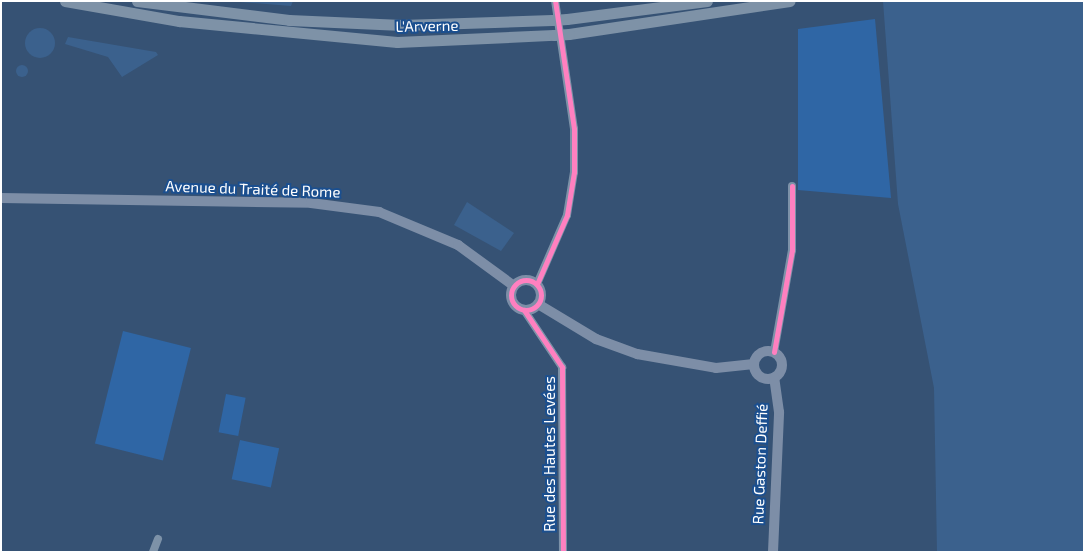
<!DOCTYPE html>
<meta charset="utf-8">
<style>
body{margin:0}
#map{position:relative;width:1085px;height:553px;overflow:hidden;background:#365274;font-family:"Exo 2",sans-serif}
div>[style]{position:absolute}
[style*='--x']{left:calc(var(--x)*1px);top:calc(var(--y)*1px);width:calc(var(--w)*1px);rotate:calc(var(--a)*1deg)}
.green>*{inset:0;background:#2f66a5;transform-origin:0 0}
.water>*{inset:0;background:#3b618d}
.round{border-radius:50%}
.minor>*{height:8px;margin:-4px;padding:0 4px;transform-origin:4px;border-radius:4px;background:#7d92a8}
.major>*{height:10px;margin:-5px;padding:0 5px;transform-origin:5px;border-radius:5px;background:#7d8ea7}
.major>.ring{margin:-5px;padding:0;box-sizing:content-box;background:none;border:10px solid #7d8ea7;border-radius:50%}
.highway>*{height:11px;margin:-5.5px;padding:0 5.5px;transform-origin:5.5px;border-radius:5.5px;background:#7e92a7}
.highway-bridge>*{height:11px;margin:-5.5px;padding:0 5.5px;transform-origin:5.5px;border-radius:5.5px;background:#7e92a7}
.cycleway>*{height:5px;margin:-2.5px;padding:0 2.5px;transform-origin:2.5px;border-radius:2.5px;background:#ff80c0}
.cycleway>.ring{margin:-2.5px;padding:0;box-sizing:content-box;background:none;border:5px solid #ff80c0;border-radius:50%}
span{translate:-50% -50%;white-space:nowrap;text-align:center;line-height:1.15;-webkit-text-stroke:4px #1b4f8f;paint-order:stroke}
.street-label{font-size:15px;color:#fff}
.frame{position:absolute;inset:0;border:2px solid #fff;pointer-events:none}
</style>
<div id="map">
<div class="green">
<div style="clip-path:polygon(875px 19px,891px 198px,798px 190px,798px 29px)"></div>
<div style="left:123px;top:331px;width:70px;height:116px;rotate:14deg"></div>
<div style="left:226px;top:394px;width:20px;height:39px;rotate:11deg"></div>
<div style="left:240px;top:440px;width:40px;height:40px;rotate:12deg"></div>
</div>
<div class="water">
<div style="clip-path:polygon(227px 1px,293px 1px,291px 6px)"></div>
<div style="clip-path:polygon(883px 1px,1084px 1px,1084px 552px,937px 552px,934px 388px,898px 204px)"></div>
<div class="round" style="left:25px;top:28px;width:30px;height:30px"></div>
<div style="clip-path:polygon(68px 37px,156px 52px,158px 55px,122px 77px,108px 57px,65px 44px)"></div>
<div class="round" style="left:16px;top:65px;width:12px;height:12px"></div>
<div style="clip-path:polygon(467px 202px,514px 233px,501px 251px,454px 225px)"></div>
</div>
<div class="minor">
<div style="--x:537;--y:284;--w:75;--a:-66.5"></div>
<div style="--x:567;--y:215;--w:44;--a:-80.8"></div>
<div style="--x:574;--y:172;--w:43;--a:-90"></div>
<div style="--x:574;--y:129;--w:129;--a:-98.4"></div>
<div style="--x:524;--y:310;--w:69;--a:56.3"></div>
<div style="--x:562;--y:367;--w:185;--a:89.7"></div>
<div style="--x:774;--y:352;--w:104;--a:-80"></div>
<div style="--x:792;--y:250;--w:64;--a:-90"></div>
<div style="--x:153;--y:552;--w:14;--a:-69"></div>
</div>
<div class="major">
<div style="--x:1;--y:198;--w:310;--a:0.9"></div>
<div style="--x:311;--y:203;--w:69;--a:7.5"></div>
<div style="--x:379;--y:212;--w:86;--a:22.7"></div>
<div style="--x:458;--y:245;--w:69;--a:36.2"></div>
<div class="ring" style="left:511px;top:280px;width:20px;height:20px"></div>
<div style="--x:538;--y:304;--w:68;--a:31.1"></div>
<div style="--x:596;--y:339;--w:44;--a:20.1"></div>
<div style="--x:637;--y:354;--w:80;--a:10"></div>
<div style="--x:716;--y:368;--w:38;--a:-6"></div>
<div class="ring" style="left:754px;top:351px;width:18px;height:18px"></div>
<div style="--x:773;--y:552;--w:140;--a:-87.5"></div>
<div style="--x:779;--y:412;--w:35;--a:-98"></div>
</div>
<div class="highway">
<div style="--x:65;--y:1;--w:116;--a:10"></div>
<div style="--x:179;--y:21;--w:219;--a:5.5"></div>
<div style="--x:397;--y:42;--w:157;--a:-2.6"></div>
<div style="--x:137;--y:1;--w:153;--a:7.1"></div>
<div style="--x:289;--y:20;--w:113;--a:2.5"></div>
<div style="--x:402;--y:25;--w:150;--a:-1.9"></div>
<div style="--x:567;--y:19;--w:141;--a:-7.3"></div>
<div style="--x:569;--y:34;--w:223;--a:-8.5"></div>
</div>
<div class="highway-bridge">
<div style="--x:552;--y:20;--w:15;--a:-4"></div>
<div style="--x:554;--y:35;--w:15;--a:-4"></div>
</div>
<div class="cycleway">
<div class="ring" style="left:511px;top:280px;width:25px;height:25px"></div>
<div style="--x:537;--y:284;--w:75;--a:-66.5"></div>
<div style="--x:567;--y:215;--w:44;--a:-80.8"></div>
<div style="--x:574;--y:172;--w:43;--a:-90"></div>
<div style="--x:574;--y:129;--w:129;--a:-98.4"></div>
<div style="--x:524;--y:310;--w:69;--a:56.3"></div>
<div style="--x:562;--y:367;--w:185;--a:89.7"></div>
<div style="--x:774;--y:352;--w:104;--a:-80"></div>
<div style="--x:792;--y:250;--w:64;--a:-90"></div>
</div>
<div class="street-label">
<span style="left:427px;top:26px;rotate:-1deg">L'Arverne</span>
<span style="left:253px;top:189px;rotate:2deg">Avenue du Traité de Rome</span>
<span style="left:550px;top:454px;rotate:-90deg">Rue des Hautes Levées</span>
<span style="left:760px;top:464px;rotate:-88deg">Rue Gaston Deffié</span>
</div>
<div class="frame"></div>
</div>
